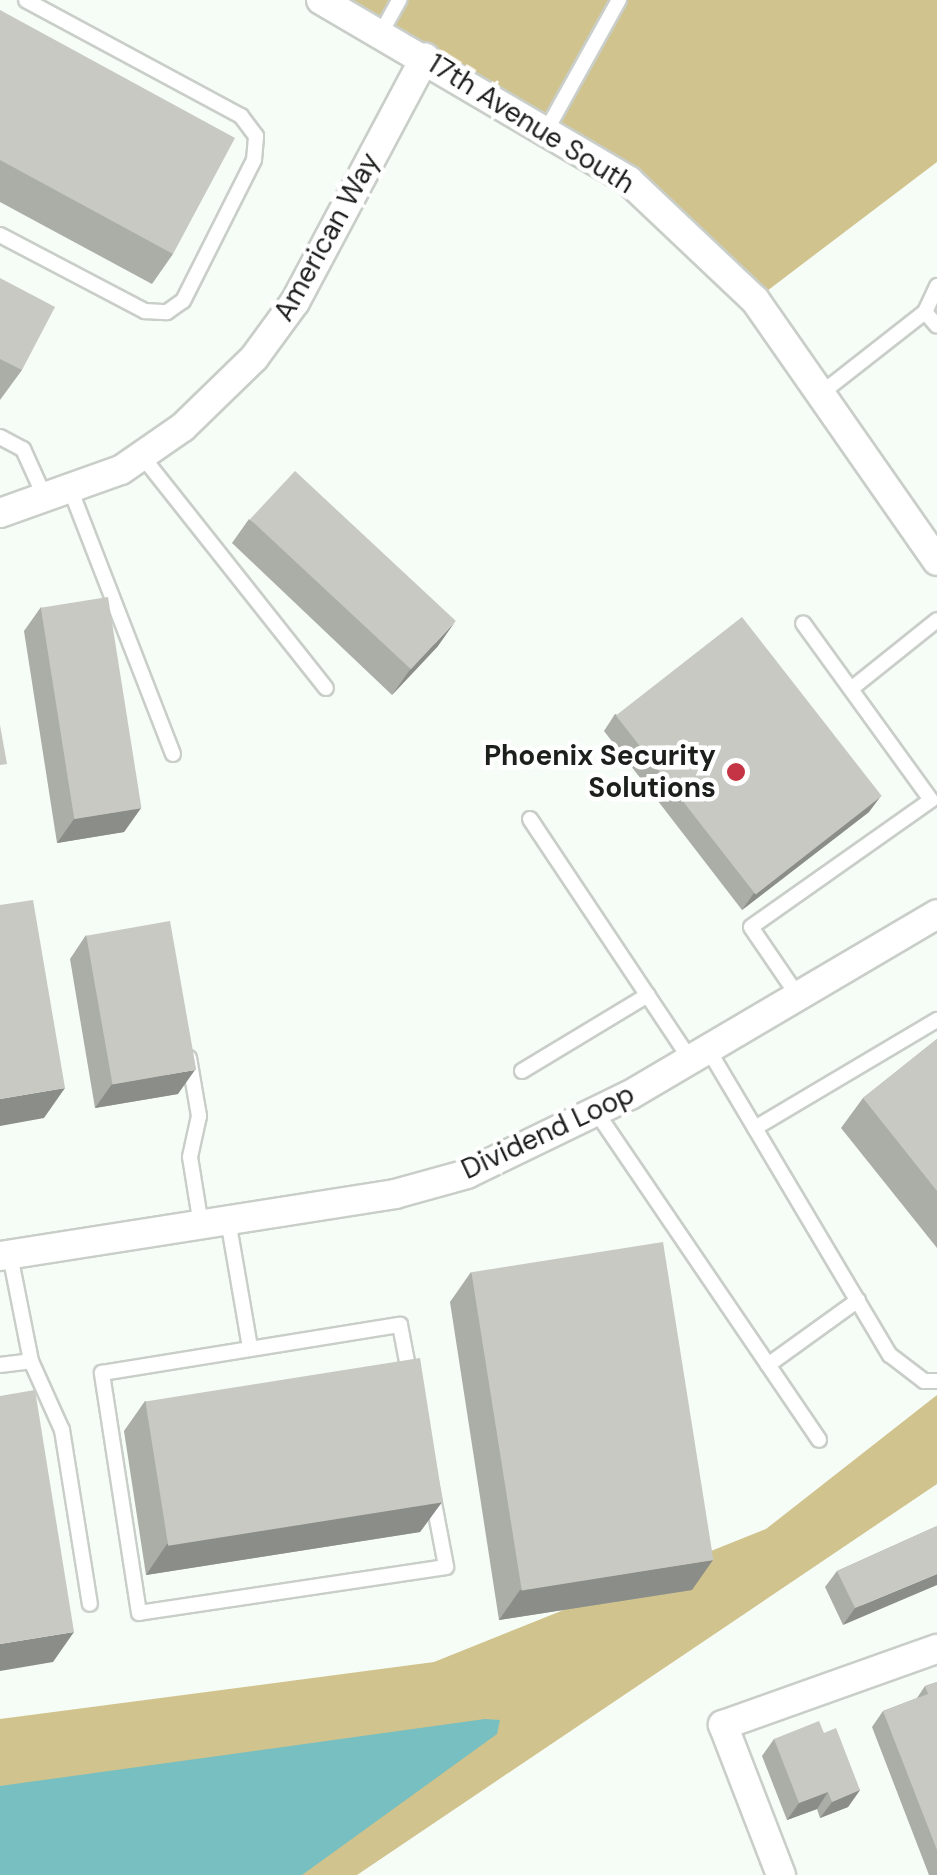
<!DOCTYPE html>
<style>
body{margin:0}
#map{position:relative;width:937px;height:1875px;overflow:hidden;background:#f6fcf6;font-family:"DM Sans",sans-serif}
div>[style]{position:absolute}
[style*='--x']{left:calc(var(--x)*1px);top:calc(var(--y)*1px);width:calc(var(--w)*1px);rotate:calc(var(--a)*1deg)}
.forest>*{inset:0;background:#d1c38d}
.water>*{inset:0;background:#77bfc0}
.roads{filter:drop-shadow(2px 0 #c9cec9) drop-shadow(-2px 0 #c9cec9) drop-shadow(0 2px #c9cec9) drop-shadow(0 -2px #c9cec9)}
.lane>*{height:14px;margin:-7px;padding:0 7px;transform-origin:7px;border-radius:7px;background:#fff}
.street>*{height:28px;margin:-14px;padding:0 14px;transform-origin:14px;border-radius:14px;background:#fff}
.wall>*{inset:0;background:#abada7}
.shaded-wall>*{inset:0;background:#8b8d88}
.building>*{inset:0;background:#c7c9c2;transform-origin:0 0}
.dots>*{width:28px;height:28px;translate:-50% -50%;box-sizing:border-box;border:5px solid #fff;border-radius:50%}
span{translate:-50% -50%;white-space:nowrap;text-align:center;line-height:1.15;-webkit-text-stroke:9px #fff;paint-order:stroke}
.street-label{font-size:28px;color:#1d1f1d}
.poi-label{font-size:28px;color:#1d1f1d;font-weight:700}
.right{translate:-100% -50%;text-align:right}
</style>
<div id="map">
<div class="forest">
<div style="clip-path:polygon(321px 0,937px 0,937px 162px,755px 300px,629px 181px)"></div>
<div style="clip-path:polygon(937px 1395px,937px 1484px,357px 1875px,0 1875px,0 1719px,434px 1662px,766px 1529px)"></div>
</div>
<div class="water">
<div style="clip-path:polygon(485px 1719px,500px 1720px,497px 1734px,302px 1875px,0 1875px,0 1786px)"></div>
</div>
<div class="roads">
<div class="lane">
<div style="--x:381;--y:33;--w:38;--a:-61"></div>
<div style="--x:546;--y:131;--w:150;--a:-60.9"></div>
<div style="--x:0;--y:235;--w:164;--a:27.7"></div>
<div style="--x:145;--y:311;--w:22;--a:3"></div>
<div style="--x:167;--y:312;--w:19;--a:-35"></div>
<div style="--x:183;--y:301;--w:158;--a:-63.3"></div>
<div style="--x:254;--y:160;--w:24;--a:-85"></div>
<div style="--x:256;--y:136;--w:25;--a:-127"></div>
<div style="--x:241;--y:116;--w:244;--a:-151.7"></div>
<div style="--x:925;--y:312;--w:18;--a:49"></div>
<div style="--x:819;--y:395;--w:135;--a:-38.1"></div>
<div style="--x:925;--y:312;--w:29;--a:-65"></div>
<div style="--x:0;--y:437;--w:26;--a:28"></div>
<div style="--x:23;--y:449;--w:56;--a:65.7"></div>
<div style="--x:142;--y:456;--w:296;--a:51.6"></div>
<div style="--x:71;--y:491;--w:282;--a:68.8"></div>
<div style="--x:851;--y:689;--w:110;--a:-38.7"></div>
<div style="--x:530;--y:819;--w:290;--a:56.3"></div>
<div style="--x:798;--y:996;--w:83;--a:-124.3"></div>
<div style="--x:751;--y:927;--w:220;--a:-35.2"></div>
<div style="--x:931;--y:800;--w:218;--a:-125.9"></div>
<div style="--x:708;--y:1049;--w:356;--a:59.3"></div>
<div style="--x:890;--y:1355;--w:43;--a:37.4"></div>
<div style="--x:924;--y:1381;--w:13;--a:0"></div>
<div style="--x:189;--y:1058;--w:59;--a:80.2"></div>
<div style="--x:199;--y:1116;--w:42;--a:102.4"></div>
<div style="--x:190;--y:1157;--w:69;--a:80.8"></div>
<div style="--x:522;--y:1071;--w:147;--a:-31.1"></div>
<div style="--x:597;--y:1113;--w:395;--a:55.8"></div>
<div style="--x:755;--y:1128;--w:212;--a:-30.7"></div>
<div style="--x:228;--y:1220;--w:129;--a:80.2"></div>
<div style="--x:10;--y:1255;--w:108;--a:78.8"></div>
<div style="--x:31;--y:1361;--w:76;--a:65.8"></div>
<div style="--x:62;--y:1430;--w:176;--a:80.9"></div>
<div style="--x:400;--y:1325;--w:246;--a:79.2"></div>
<div style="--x:446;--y:1567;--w:310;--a:171.5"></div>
<div style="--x:139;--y:1613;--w:243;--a:-98.8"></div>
<div style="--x:102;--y:1373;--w:302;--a:-9.2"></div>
<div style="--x:0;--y:1365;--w:31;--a:-7"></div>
<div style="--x:768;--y:1365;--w:111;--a:-35.8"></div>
</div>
<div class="street">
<div style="--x:321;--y:0;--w:357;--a:30.4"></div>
<div style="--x:629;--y:181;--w:173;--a:43.4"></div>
<div style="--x:755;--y:300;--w:318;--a:55.1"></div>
<div style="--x:0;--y:513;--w:128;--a:-19.6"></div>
<div style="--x:121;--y:470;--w:75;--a:-34.7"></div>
<div style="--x:183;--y:427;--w:99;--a:-44.2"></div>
<div style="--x:254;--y:358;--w:69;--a:-53.8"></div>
<div style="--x:295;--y:302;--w:277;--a:-62"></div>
<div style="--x:0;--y:1256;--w:400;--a:-8.9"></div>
<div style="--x:395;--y:1194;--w:75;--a:-15.5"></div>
<div style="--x:467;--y:1174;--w:181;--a:-25.9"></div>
<div style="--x:630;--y:1095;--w:356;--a:-30.5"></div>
<div style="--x:781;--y:1875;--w:161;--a:-111.1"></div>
<div style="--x:723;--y:1725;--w:227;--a:-19.6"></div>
</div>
</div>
<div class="wall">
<div style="clip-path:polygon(0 10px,173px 254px,152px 284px,0 202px)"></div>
<div style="clip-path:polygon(0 278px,22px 370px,0 400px)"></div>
<div style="clip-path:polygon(249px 519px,438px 646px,392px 695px,232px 543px)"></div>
<div style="clip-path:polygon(41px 607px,141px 808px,124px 832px,57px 843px,24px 631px)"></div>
<div style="clip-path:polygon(615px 714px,869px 812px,742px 910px,604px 731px)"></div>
<div style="clip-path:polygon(86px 935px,178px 1094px,95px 1108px,70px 959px)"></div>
<div style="clip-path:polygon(937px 1039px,937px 1248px,841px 1128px,863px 1098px)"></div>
<div style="clip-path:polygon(471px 1272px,692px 1590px,499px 1620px,450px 1302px)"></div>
<div style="clip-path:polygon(145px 1401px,442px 1502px,420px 1532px,146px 1575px,124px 1431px)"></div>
<div style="clip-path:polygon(937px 1526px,843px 1625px,825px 1587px,837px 1571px)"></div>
<div style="clip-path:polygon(937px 1682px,937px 1875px,929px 1875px,872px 1727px,883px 1711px,917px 1698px,925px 1686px)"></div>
<div style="clip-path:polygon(824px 1733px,860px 1790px,848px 1807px,820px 1818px,817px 1809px,787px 1820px,762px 1756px,774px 1739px)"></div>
</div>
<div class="shaded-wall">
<div style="clip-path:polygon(455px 622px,438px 646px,392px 695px,409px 671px)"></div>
<div style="clip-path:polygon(881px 796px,869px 812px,742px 910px,754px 893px)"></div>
<div style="clip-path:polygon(141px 808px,124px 832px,57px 843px,74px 819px)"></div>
<div style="clip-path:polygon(195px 1070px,178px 1094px,95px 1108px,112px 1084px)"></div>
<div style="clip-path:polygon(65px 1088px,44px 1118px,0 1126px,0 1099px)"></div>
<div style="clip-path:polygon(442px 1502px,420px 1532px,146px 1575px,167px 1544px)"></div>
<div style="clip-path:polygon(713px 1560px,692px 1590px,499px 1620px,520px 1590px)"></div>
<div style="clip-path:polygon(937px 1574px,937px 1585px,843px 1625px,855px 1608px)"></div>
<div style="clip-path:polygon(74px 1632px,53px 1662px,0 1671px,0 1644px)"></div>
<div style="clip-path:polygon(860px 1790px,848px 1807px,820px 1818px,832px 1802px)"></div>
<div style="clip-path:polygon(828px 1792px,817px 1809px,787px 1820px,799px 1803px)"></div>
</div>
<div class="building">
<div style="clip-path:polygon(0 10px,235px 138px,173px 254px,0 160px)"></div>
<div style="clip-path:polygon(0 278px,55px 307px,22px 370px,0 359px)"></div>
<div style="left:295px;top:471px;width:220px;height:66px;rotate:43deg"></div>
<div style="left:108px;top:597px;width:214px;height:68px;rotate:81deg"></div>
<div style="left:742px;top:617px;width:227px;height:160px;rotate:52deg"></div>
<div style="clip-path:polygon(0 725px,7px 764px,0 765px)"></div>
<div style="clip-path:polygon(33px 900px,65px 1088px,0 1099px,0 905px)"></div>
<div style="left:170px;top:921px;width:151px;height:85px;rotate:80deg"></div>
<div style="clip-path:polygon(937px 1039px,937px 1191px,863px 1098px)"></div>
<div style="left:663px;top:1242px;width:322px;height:194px;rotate:81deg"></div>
<div style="left:420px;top:1358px;width:146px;height:278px;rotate:81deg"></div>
<div style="clip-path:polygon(35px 1390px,74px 1632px,0 1644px,0 1396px)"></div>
<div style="clip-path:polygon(937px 1526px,937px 1574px,855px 1608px,837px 1571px)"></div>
<div style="clip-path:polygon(937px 1682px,937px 1850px,883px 1711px,928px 1694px,925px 1686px)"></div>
<div style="clip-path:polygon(819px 1721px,824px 1733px,836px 1728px,860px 1790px,832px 1802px,828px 1792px,799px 1803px,774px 1739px)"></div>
</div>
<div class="dots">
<div style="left:736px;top:772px;background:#c43445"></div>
</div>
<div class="street-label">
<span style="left:531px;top:124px;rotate:32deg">17th Avenue South</span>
<span style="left:327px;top:237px;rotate:-61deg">American Way</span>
<span style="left:548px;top:1132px;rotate:-25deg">Dividend Loop</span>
</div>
<div class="poi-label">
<span class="right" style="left:716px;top:772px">Phoenix Security<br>Solutions</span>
</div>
</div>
